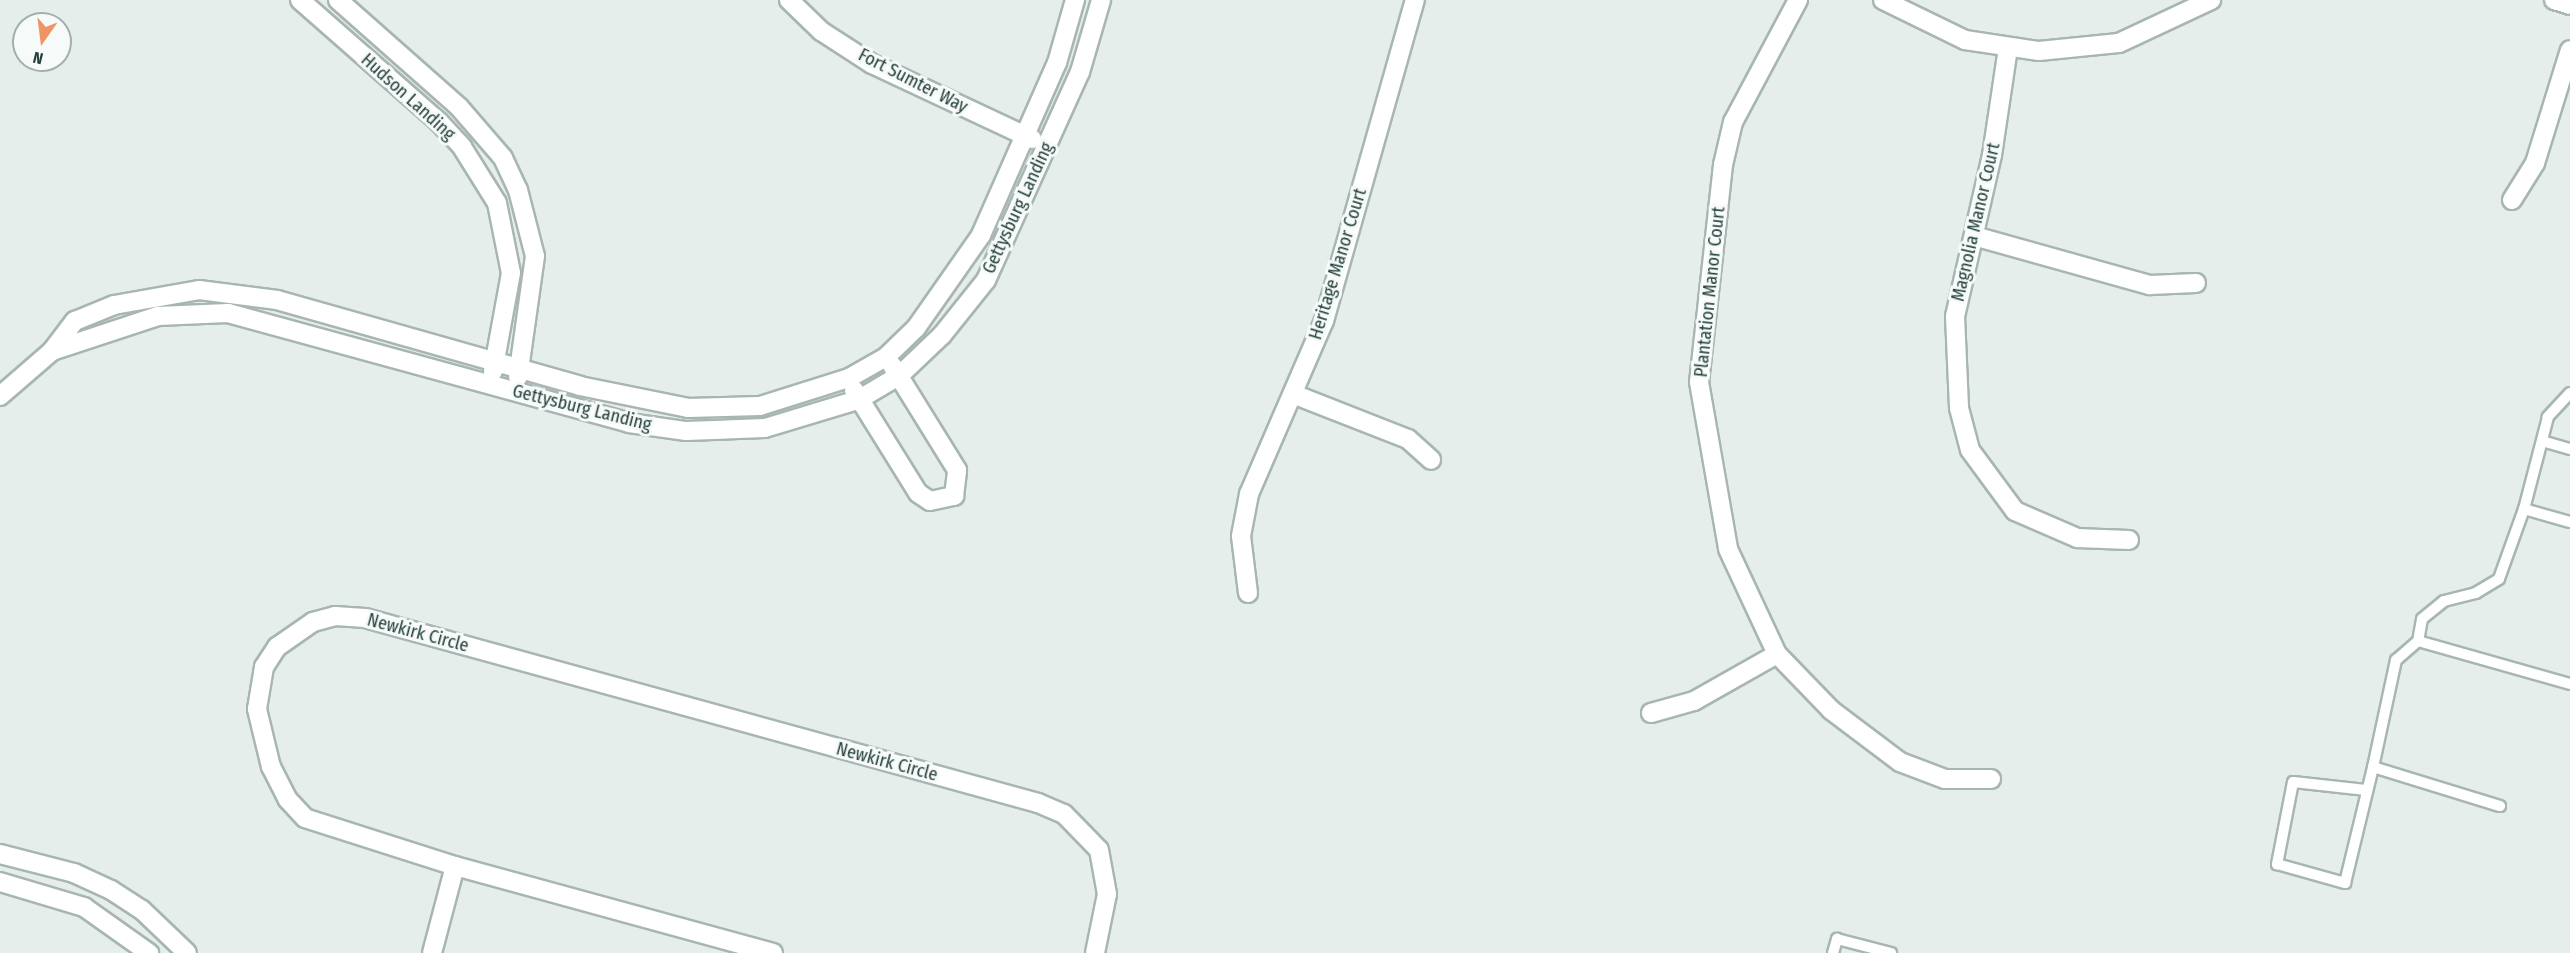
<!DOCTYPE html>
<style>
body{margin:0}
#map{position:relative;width:2570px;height:953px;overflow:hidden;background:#e6eeeb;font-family:"Fira Sans Condensed",sans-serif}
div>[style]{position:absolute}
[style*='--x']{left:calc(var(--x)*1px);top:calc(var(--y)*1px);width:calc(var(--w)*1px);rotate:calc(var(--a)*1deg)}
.roads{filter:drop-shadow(2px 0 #a8b6b3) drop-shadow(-2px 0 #a8b6b3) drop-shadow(0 2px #a8b6b3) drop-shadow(0 -2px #a8b6b3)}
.service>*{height:10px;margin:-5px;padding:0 5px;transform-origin:5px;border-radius:5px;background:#fff}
.minor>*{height:18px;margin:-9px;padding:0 9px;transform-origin:9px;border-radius:9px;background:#fff}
span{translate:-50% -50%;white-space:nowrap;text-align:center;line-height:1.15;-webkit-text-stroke:6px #f6faf9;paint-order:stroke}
.street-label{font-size:18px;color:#25403c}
.north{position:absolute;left:12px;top:12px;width:60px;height:60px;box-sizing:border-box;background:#f6faf9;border:2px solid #a2b0ad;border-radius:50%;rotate:194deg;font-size:16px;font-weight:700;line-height:24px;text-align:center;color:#25403c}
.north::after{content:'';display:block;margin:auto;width:21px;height:27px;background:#ef9463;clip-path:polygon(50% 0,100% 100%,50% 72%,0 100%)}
</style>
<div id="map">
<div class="roads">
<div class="service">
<div style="--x:2570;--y:393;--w:33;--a:133"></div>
<div style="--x:2548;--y:417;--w:95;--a:104.6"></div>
<div style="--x:2524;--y:509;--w:48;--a:15.8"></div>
<div style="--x:2542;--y:441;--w:29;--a:16"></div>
<div style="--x:2524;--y:509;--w:74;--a:109.7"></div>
<div style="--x:2499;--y:579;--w:27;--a:149"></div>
<div style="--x:2476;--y:593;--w:33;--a:166"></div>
<div style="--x:2444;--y:601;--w:28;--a:141"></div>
<div style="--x:2422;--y:619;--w:22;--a:100"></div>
<div style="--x:2418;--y:641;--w:158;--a:15.8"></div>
<div style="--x:2418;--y:641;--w:29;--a:139"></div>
<div style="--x:2396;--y:660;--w:109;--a:102.1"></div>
<div style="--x:2373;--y:767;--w:133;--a:17.1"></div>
<div style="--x:2366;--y:790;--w:73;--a:-173.7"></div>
<div style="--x:2293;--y:782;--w:84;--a:101"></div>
<div style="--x:2277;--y:864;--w:71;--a:15.6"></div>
<div style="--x:2345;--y:883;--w:119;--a:-76.4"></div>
<div style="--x:1833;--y:953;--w:15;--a:-74"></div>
<div style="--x:1837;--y:939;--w:56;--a:14.5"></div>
</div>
<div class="minor">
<div style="--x:300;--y:0;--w:185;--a:41.3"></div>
<div style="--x:439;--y:122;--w:34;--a:47"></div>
<div style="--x:462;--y:147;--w:66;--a:58"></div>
<div style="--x:497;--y:203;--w:71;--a:78.7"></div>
<div style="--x:511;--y:273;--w:100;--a:100.4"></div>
<div style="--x:338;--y:0;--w:162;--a:41.5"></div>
<div style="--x:459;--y:107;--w:67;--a:49.2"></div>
<div style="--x:503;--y:158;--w:35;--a:65"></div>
<div style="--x:518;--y:190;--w:68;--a:75.6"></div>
<div style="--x:535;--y:256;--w:122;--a:98"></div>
<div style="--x:789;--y:0;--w:45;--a:44.1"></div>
<div style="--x:821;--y:31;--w:61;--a:32.9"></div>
<div style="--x:872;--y:64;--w:177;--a:25.1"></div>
<div style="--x:1798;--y:0;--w:138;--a:118"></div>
<div style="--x:1733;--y:122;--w:44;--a:103.1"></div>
<div style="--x:1723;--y:165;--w:218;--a:96.3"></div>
<div style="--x:1699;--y:382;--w:169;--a:80.1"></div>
<div style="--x:1728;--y:549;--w:116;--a:65"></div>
<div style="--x:1777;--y:654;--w:78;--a:46"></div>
<div style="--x:1831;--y:710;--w:86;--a:37"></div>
<div style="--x:1900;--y:762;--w:48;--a:20.7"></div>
<div style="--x:1945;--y:779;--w:46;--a:0"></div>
<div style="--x:1883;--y:0;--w:91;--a:26"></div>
<div style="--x:1965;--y:40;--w:75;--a:8.5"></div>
<div style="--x:2039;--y:51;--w:80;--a:-5.7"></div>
<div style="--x:2119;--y:43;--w:102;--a:-25.1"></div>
<div style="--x:2554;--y:0;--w:17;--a:17"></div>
<div style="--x:2008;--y:48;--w:108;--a:98.5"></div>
<div style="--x:1992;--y:155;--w:165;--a:102.9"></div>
<div style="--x:1955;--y:316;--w:92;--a:87.5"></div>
<div style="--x:1959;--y:408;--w:43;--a:75.3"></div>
<div style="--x:1970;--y:450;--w:76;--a:53.6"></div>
<div style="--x:2015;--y:511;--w:68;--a:23.5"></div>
<div style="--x:2077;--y:538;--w:52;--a:2.2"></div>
<div style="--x:2512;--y:200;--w:44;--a:-58.1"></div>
<div style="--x:2535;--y:163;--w:118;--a:-72.8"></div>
<div style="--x:1974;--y:236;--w:183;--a:15.6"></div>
<div style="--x:2150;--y:285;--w:46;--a:-2.5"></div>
<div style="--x:52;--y:351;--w:112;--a:-18.3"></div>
<div style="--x:158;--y:316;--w:70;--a:-2.5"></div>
<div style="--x:228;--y:313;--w:416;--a:15.3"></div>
<div style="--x:629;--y:423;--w:58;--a:8"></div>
<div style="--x:686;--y:431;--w:79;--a:-2.2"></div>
<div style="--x:765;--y:428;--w:97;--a:-16.8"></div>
<div style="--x:858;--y:400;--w:49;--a:-30.8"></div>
<div style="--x:900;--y:375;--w:58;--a:-43.6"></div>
<div style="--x:942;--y:335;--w:70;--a:-51.3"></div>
<div style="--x:986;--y:280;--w:228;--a:-65.7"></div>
<div style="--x:1080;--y:72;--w:75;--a:-73.7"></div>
<div style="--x:854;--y:390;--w:121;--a:58.1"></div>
<div style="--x:918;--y:493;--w:14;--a:34"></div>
<div style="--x:930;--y:501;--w:25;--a:-12"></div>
<div style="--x:954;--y:496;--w:26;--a:-83"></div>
<div style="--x:957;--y:470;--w:123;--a:-121.8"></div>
<div style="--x:1293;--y:394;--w:123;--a:21.4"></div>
<div style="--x:1408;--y:439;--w:31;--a:42"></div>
<div style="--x:0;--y:396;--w:69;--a:-40.9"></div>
<div style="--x:52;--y:351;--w:38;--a:-53"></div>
<div style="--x:75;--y:321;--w:42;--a:-22.3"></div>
<div style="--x:114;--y:305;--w:86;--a:-10"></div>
<div style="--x:199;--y:290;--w:79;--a:7.3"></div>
<div style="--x:277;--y:300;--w:315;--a:15.8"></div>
<div style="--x:580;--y:386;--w:110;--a:11.5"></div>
<div style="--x:688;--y:408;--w:72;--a:-1.6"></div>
<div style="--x:760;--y:406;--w:93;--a:-17.5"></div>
<div style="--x:849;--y:378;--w:43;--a:-29.6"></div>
<div style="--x:886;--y:357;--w:42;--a:-44"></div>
<div style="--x:916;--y:328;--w:113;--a:-55"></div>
<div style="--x:981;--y:235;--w:188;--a:-66.2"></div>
<div style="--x:1057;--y:63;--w:66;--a:-74.1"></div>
<div style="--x:1248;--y:593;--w:57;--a:-97"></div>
<div style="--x:1241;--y:536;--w:43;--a:-79.2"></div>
<div style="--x:1249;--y:494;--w:189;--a:-66.6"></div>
<div style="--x:1324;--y:321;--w:334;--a:-74.2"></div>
<div style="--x:1651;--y:713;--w:45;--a:-15.6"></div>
<div style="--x:1694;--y:701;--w:95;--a:-29.5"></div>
<div style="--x:0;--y:854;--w:76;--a:14.4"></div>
<div style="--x:74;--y:873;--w:41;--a:24.7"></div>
<div style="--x:111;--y:890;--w:37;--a:33"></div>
<div style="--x:142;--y:910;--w:62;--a:43.7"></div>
<div style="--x:0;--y:882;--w:88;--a:16.6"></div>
<div style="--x:84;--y:907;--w:80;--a:35.3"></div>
<div style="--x:432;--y:953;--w:90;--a:-75.2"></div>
<div style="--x:773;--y:953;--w:330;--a:-164.7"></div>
<div style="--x:455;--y:866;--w:157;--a:-162.3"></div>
<div style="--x:305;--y:818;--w:25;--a:-133"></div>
<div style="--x:288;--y:800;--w:37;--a:-117"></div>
<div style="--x:271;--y:767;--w:60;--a:-103.6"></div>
<div style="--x:257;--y:709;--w:43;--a:-80.5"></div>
<div style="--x:264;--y:667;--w:24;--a:-57"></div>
<div style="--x:277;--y:647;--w:44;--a:-34.8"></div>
<div style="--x:313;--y:622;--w:23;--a:-15"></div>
<div style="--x:335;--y:616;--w:30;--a:4"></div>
<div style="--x:365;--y:618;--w:698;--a:15.37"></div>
<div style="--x:1038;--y:803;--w:28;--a:23"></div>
<div style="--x:1064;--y:814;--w:50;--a:45.8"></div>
<div style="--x:1099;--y:850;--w:45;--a:79.7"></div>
<div style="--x:1107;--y:894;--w:60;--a:101.5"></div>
</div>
</div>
<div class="street-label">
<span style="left:913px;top:81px;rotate:27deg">Fort Sumter Way</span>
<span style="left:408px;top:97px;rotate:42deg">Hudson Landing</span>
<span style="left:1018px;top:208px;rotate:-65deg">Gettysburg Landing</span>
<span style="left:1976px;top:222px;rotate:-77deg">Magnolia Manor Court</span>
<span style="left:1338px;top:264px;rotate:-73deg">Heritage Manor Court</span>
<span style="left:1710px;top:292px;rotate:-84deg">Plantation Manor Court</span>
<span style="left:582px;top:408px;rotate:14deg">Gettysburg Landing</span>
<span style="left:418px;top:633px;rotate:15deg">Newkirk Circle</span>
<span style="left:887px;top:762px;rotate:15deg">Newkirk Circle</span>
</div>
<div class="north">N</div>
</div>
